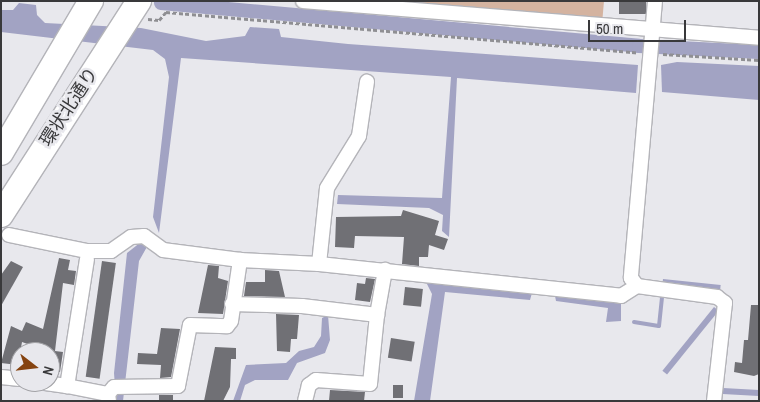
<!DOCTYPE html>
<meta charset="utf-8">
<style>
body{margin:0}
#map{position:relative;width:760px;height:402px;overflow:hidden;background:#e8e8ed;font-family:"Archivo Narrow","Noto Sans JP",sans-serif}
div>[style]{position:absolute}
[style*='--x']{left:calc(var(--x)*1px);top:calc(var(--y)*1px);width:calc(var(--w)*1px);rotate:calc(var(--a)*1deg)}
.green>*{inset:0;background:#d4b3a0}
.water>*{inset:0;background:#a2a3c3;transform-origin:0 0}
.stream>*{height:4px;margin:-2px;padding:0 2px;transform-origin:2px;border-radius:2px;background:#a2a3c3}
.canal>*{height:14px;margin:-7px;padding:0 7px;transform-origin:7px;border-radius:7px;background:#a2a3c3}
.building>*{inset:0;background:#707075;transform-origin:0 0}
.path>*{height:2.5px;margin-top:-1.25px;transform-origin:0;background:repeating-linear-gradient(90deg,#8f8f93 0 4px,transparent 0 6.5px)}
.roads{filter:drop-shadow(1px 0 #b4b4b9) drop-shadow(-1px 0 #b4b4b9) drop-shadow(0 1px #b4b4b9) drop-shadow(0 -1px #b4b4b9)}
.street>*{height:14px;margin:-7px;padding:0 7px;transform-origin:7px;border-radius:7px;background:#fff}
.highway>*{height:24px;margin:-12px;padding:0 12px;transform-origin:12px;border-radius:12px;background:#fff}
span{translate:-50% -50%;white-space:nowrap;text-align:center;line-height:1.15;-webkit-text-stroke:5px #e8e8ed;paint-order:stroke}
.street-label{font-size:18px;color:#39393b}
.frame{position:absolute;inset:0;border:2px solid #39393b;pointer-events:none}
.north{position:absolute;left:10px;top:342px;width:50px;height:50px;box-sizing:border-box;background:#e8e8ed;border:1px solid #a2a2a6;border-radius:50%;rotate:106deg;font-size:14px;font-weight:700;line-height:20px;text-align:center;color:#39393b}
.north::after{content:'';display:block;margin:auto;width:18px;height:22px;background:#854310;clip-path:polygon(50% 0,100% 100%,50% 72%,0 100%)}
.scale{position:absolute;left:588px;top:20px;width:98px;height:22px;box-sizing:border-box;border:2px solid #39393b;border-top:0;padding-left:6px;font-size:15px;line-height:18px;white-space:nowrap;color:#39393b;-webkit-text-stroke:4px #e8e8ed;paint-order:stroke}
</style>
<div id="map">
<div class="green">
<div style="clip-path:polygon(347px 1px,604px 1px,602px 24px)"></div>
</div>
<div class="water">
<div style="clip-path:polygon(19px 3px,36px 5px,37px 15px,45px 23px,141px 28px,206px 41px,245px 36px,250px 27px,279px 29px,281px 37px,348px 44px,638px 65px,636px 93px,457px 78px,449px 237px,442px 231px,443px 215px,429px 208px,337px 204px,338px 195px,442px 198px,451px 77px,181px 58px,159px 233px,153px 217px,169px 77px,165px 59px,153px 50px,1px 32px,1px 10px,13px 10px)"></div>
<div style="clip-path:polygon(677px 62px,759px 66px,759px 100px,662px 92px,661px 65px)"></div>
<div style="clip-path:polygon(141px 242px,148px 245px,139px 261px,123px 401px,116px 401px,114px 373px,127px 253px)"></div>
<div style="left:663px;top:279px;width:58px;height:5px;rotate:6deg"></div>
<div style="clip-path:polygon(425px 280px,532px 293px,530px 300px,445px 292px,430px 401px,414px 401px,432px 294px)"></div>
<div style="clip-path:polygon(555px 296px,621px 303px,621px 321px,606px 322px,608px 308px,556px 301px)"></div>
<div style="left:714px;top:307px;width:6px;height:82px;rotate:39deg"></div>
<div style="clip-path:polygon(328px 315px,330px 340px,325px 353px,297px 363px,288px 380px,255px 380px,245px 385px,240px 401px,233px 401px,246px 365px,286px 363px,299px 351px,314px 347px,321px 336px,322px 318px)"></div>
<div style="left:723px;top:388px;width:36px;height:6px;rotate:3deg"></div>
</div>
<div class="stream">
<div style="--x:634;--y:322;--w:25;--a:9"></div>
<div style="--x:659;--y:326;--w:30;--a:-84"></div>
</div>
<div class="canal">
<div style="--x:161;--y:3;--w:480;--a:5.1"></div>
<div style="--x:639;--y:46;--w:120;--a:2.9"></div>
</div>
<div class="building">
<div style="left:619px;top:1px;width:27px;height:13px"></div>
<div style="clip-path:polygon(403px 210px,439px 221px,435px 235px,448px 239px,444px 250px,429px 245px,428px 257px,419px 257px,419px 266px,402px 264px,404px 237px,355px 236px,354px 248px,335px 247px,336px 217px,401px 216px)"></div>
<div style="clip-path:polygon(59px 258px,70px 260px,68px 270px,76px 271px,74px 285px,63px 283px,55px 351px,63px 352px,60px 372px,50px 370px,50px 352px,22px 342px,18px 365px,1px 363px,11px 326px,22px 331px,26px 322px,43px 329px)"></div>
<div style="clip-path:polygon(11px 261px,23px 267px,1px 306px,1px 275px)"></div>
<div style="left:102px;top:261px;width:14px;height:117px;rotate:8deg"></div>
<div style="clip-path:polygon(208px 265px,219px 266px,218px 278px,228px 281px,223px 314px,198px 313px)"></div>
<div style="clip-path:polygon(265px 270px,279px 271px,285px 297px,244px 296px,246px 282px,265px 282px)"></div>
<div style="clip-path:polygon(366px 278px,375px 279px,370px 302px,355px 300px,357px 283px,365px 284px)"></div>
<div style="left:405px;top:287px;width:18px;height:18px;rotate:6deg"></div>
<div style="clip-path:polygon(751px 305px,759px 305px,759px 374px,754px 376px,734px 372px,735px 362px,742px 363px,744px 340px,748px 340px)"></div>
<div style="clip-path:polygon(276px 314px,299px 315px,297px 339px,291px 339px,290px 352px,277px 351px)"></div>
<div style="clip-path:polygon(161px 328px,180px 329px,171px 377px,160px 378px,161px 365px,137px 364px,138px 353px,157px 354px)"></div>
<div style="left:391px;top:338px;width:24px;height:20px;rotate:9deg"></div>
<div style="clip-path:polygon(215px 347px,236px 348px,236px 359px,231px 359px,230px 387px,223px 401px,204px 401px)"></div>
<div style="left:393px;top:385px;width:10px;height:13px"></div>
<div style="clip-path:polygon(330px 390px,365px 392px,364px 401px,329px 401px)"></div>
<div style="left:159px;top:395px;width:14px;height:6px"></div>
</div>
<div class="path">
<div style="--x:148;--y:19;--w:11;--a:5"></div>
<div style="--x:159;--y:20;--w:11;--a:-49"></div>
<div style="--x:166;--y:12;--w:473;--a:4.9"></div>
<div style="--x:663;--y:54;--w:96;--a:3.6"></div>
</div>
<div class="roads">
<div class="street">
<div style="--x:303;--y:1;--w:457;--a:4.6"></div>
<div style="--x:655;--y:1;--w:278;--a:95"></div>
<div style="--x:631;--y:278;--w:10;--a:53"></div>
<div style="--x:637;--y:286;--w:81;--a:7.8"></div>
<div style="--x:717;--y:297;--w:10;--a:37"></div>
<div style="--x:725;--y:303;--w:99;--a:96.4"></div>
<div style="--x:9;--y:235;--w:80;--a:11.6"></div>
<div style="--x:87;--y:251;--w:24;--a:0"></div>
<div style="--x:111;--y:251;--w:24;--a:-35"></div>
<div style="--x:131;--y:237;--w:13;--a:-4"></div>
<div style="--x:144;--y:236;--w:24;--a:36"></div>
<div style="--x:163;--y:250;--w:78;--a:7.4"></div>
<div style="--x:240;--y:260;--w:79;--a:2.9"></div>
<div style="--x:319;--y:264;--w:304;--a:6"></div>
<div style="--x:621;--y:296;--w:19;--a:-32"></div>
<div style="--x:87;--y:259;--w:129;--a:98.9"></div>
<div style="--x:67;--y:386;--w:42;--a:11"></div>
<div style="--x:108;--y:394;--w:7;--a:82"></div>
<div style="--x:319;--y:264;--w:76;--a:-84"></div>
<div style="--x:327;--y:188;--w:61;--a:-58.4"></div>
<div style="--x:359;--y:136;--w:55;--a:-81.6"></div>
<div style="--x:232;--y:304;--w:70;--a:1.6"></div>
<div style="--x:302;--y:306;--w:76;--a:6.8"></div>
<div style="--x:377;--y:315;--w:69;--a:95.8"></div>
<div style="--x:370;--y:384;--w:54;--a:-175.8"></div>
<div style="--x:316;--y:380;--w:9;--a:144"></div>
<div style="--x:309;--y:385;--w:16;--a:104"></div>
<div style="--x:377;--y:315;--w:46;--a:-79.9"></div>
<div style="--x:1;--y:377;--w:19;--a:6"></div>
<div style="--x:38;--y:382;--w:29;--a:8"></div>
<div style="--x:108;--y:394;--w:9;--a:-49"></div>
<div style="--x:114;--y:387;--w:64;--a:-0.9"></div>
<div style="--x:178;--y:386;--w:62;--a:-78.9"></div>
<div style="--x:190;--y:325;--w:37;--a:2"></div>
<div style="--x:227;--y:326;--w:6;--a:-51"></div>
<div style="--x:231;--y:321;--w:62;--a:-81.6"></div>
</div>
<div class="highway">
<div style="--x:1;--y:153;--w:177;--a:-59.4"></div>
<div style="--x:1;--y:215;--w:255;--a:-57.2"></div>
</div>
</div>
<div class="street-label">
<span style="left:69px;top:107px;rotate:-57deg">環状北通り</span>
</div>
<div class="frame"></div>
<div class="north">N</div>
<div class="scale">50 m</div>
</div>
